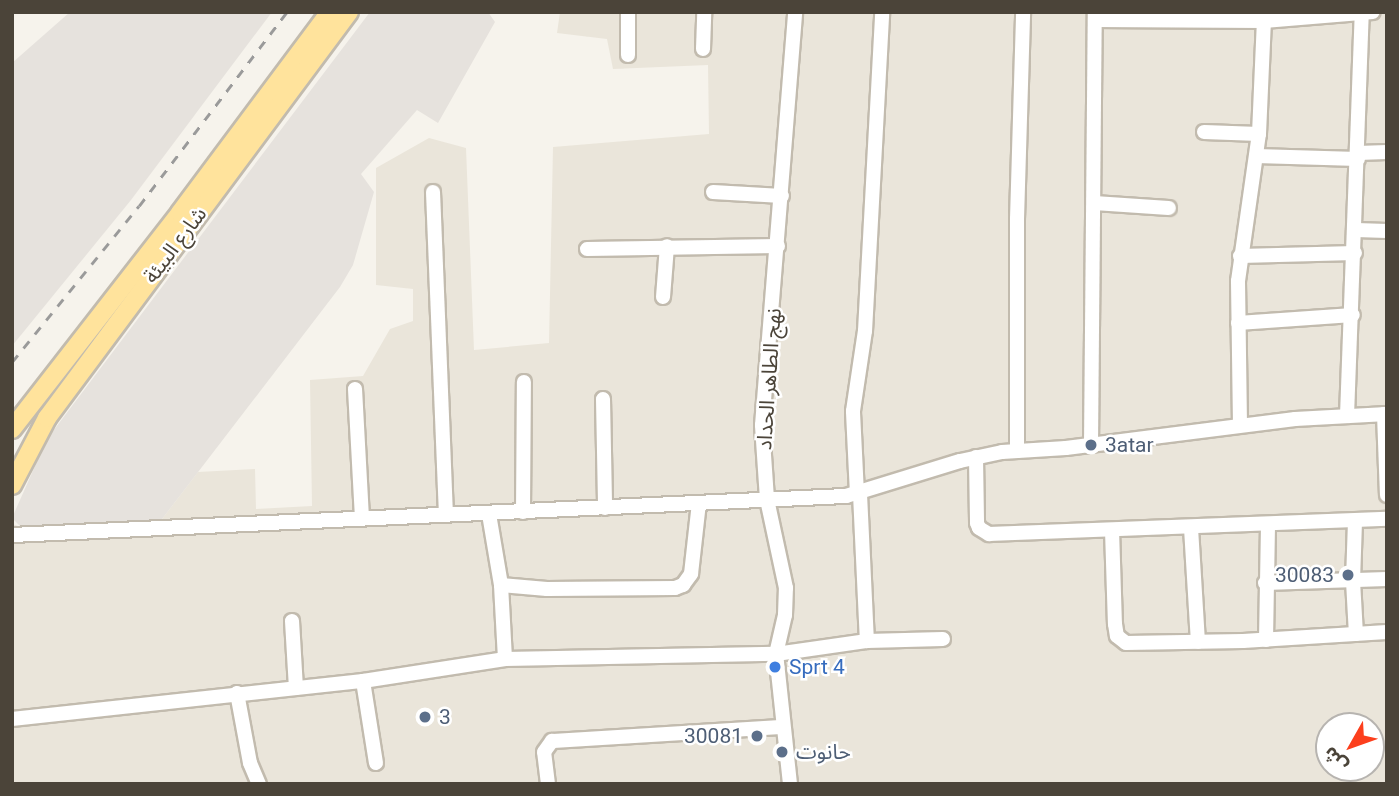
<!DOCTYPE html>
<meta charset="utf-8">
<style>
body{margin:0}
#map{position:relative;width:1399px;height:796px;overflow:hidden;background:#f6f3ec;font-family:Roboto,"Noto Sans Arabic",sans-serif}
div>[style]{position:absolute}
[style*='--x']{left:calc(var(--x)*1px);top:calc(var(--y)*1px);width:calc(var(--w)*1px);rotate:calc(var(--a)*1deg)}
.residential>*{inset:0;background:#eae5da}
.industrial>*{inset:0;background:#e6e2dd}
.roads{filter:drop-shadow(2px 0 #c2bbae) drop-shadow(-2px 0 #c2bbae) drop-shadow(0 2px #c2bbae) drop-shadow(0 -2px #c2bbae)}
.minor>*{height:14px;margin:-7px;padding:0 7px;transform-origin:7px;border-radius:7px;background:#fff}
.major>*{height:18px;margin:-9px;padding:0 9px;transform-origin:9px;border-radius:9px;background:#ffe39c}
.rail>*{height:2.5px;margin-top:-1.25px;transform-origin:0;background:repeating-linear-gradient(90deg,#9a9a9a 0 9px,transparent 0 18px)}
.dots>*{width:19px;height:19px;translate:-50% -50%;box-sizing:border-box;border:4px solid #fff;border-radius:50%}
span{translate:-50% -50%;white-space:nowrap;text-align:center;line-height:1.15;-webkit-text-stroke:5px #fff;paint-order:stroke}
.street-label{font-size:21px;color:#4b4439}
.service-label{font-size:21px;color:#4e5e75}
.left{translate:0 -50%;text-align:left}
.right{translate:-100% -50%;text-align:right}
.shop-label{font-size:21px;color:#366cbe}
.frame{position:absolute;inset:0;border:14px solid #4b4439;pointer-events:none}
.north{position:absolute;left:1315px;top:712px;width:70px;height:70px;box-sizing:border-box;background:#fff;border:2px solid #b7b4b0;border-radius:50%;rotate:230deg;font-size:19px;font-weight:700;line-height:28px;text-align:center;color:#4b4439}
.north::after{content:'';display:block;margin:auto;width:24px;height:32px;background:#fc3f1d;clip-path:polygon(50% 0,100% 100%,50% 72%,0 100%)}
</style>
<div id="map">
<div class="residential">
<div style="clip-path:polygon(evenodd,560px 12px,1387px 12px,1387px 784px,12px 784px,12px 524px,21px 527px,159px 523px,198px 472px,255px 469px,256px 509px,312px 506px,310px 380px,363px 376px,390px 329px,413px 321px,413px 289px,376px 285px,376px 168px,429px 138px,466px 148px,474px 350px,549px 343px,553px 147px,709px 134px,708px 65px,613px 69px,607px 39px,557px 33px,560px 12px,1329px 726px,1371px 726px,1371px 768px,1329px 768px,1329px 726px)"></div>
</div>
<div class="industrial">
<div style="clip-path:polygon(70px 12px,272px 12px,131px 200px,12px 346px,12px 63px)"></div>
<div style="clip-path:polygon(370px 12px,488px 12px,495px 22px,438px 123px,417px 110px,361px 174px,374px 192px,353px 265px,340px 287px,159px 523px,21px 527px,12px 518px,47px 439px)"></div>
</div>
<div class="roads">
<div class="minor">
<div style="--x:1095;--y:20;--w:169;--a:0.3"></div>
<div style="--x:1264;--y:21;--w:109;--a:-4.7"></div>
<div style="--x:703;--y:49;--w:37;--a:-88"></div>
<div style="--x:628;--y:55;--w:43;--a:-90"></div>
<div style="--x:1204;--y:132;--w:55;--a:2.1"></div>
<div style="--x:1358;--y:153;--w:29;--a:-2"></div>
<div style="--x:1256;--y:156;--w:102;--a:1.7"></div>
<div style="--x:433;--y:192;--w:323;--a:87.7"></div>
<div style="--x:713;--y:192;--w:69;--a:3.3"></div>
<div style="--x:1094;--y:203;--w:75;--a:3.8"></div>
<div style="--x:1356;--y:230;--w:31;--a:2"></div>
<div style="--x:587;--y:249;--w:191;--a:-0.9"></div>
<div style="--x:1240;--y:256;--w:115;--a:-1.5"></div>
<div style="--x:663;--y:297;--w:51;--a:-85.5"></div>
<div style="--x:1238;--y:323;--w:115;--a:-4"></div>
<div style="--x:355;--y:389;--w:128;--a:86.9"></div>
<div style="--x:603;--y:399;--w:109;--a:88.9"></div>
<div style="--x:1384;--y:414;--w:81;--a:87.9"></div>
<div style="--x:1347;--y:416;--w:404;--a:-87.9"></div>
<div style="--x:1240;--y:425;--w:144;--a:-90.8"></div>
<div style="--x:1238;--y:281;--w:148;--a:-81.9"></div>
<div style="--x:1259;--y:134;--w:113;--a:-87.5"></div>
<div style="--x:1091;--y:445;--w:433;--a:-89.5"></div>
<div style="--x:1017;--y:451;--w:232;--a:-90"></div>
<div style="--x:1017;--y:219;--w:207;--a:-88.3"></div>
<div style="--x:976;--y:457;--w:66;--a:89.1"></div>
<div style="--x:977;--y:523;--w:5;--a:68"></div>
<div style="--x:979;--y:528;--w:12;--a:31"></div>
<div style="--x:989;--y:534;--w:398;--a:-2.2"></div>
<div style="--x:857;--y:494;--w:83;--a:-92.8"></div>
<div style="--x:853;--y:411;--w:81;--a:-81.5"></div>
<div style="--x:865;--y:331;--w:319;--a:-86.9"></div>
<div style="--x:860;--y:494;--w:147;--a:87.3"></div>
<div style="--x:523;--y:512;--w:130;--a:-89.6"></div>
<div style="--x:489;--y:514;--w:72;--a:80.4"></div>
<div style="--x:501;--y:585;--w:74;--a:86.9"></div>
<div style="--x:1355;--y:521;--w:60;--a:91.9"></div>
<div style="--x:1353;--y:581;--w:53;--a:86.8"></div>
<div style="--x:1191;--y:528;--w:114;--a:86.5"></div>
<div style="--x:1112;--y:530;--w:94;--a:88.2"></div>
<div style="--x:1115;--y:624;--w:12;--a:81"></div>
<div style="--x:1117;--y:636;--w:11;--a:38"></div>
<div style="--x:1126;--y:643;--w:117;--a:-1"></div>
<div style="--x:1243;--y:641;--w:144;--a:-3.6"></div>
<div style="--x:12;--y:535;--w:835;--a:-2.68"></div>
<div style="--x:846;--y:496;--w:119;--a:-17.1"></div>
<div style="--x:960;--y:461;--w:43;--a:-12.1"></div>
<div style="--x:1002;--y:452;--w:64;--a:-3.6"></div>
<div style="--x:1066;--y:448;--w:231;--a:-7.2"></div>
<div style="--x:1295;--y:419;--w:92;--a:-3.1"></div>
<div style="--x:1265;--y:583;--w:122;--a:-1.9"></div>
<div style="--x:501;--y:585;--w:46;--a:5"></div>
<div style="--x:547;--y:589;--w:128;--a:-0.4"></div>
<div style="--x:675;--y:588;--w:9;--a:-21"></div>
<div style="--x:683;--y:585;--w:14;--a:-54"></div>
<div style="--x:691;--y:574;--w:71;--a:-83.6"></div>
<div style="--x:292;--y:621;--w:67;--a:86.6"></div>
<div style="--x:1266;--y:640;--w:115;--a:-89"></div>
<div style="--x:363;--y:681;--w:83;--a:81"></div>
<div style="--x:237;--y:693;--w:71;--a:79.5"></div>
<div style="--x:250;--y:763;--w:23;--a:67"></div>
<div style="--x:12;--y:719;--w:353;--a:-6.2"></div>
<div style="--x:363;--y:681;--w:144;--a:-8.8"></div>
<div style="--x:505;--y:659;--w:271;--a:-1.1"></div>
<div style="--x:776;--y:654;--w:92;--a:-8.1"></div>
<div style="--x:867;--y:641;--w:76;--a:-1.5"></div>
<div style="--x:548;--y:784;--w:32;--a:-97"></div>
<div style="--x:544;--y:752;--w:14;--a:-54"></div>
<div style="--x:552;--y:741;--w:230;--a:-3.5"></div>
<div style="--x:790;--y:784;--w:131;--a:-96.1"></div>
<div style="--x:776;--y:654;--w:40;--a:-77"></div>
<div style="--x:785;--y:615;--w:27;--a:-88"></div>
<div style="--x:786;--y:588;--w:91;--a:-102.1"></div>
<div style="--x:767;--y:499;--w:74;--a:-93.9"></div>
<div style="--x:762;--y:425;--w:414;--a:-85.4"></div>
</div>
<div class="major">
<div style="--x:12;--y:429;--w:274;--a:-52.1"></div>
<div style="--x:180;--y:213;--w:251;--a:-53.3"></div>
<div style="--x:12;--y:485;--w:76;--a:-62.4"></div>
<div style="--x:47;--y:418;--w:506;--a:-53.36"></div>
</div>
</div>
<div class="rail">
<div style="--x:12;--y:362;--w:201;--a:-50.9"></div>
<div style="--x:139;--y:206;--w:244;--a:-52.7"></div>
</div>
<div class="dots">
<div style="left:1091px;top:445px;background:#5c6f8a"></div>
<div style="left:1348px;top:575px;background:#5c6f8a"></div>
<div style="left:775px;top:667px;background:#3f7fe0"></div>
<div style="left:425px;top:717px;background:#5c6f8a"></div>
<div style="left:757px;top:736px;background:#5c6f8a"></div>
<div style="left:782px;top:752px;background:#5c6f8a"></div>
</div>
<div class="street-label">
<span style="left:175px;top:245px;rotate:-53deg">شارع البيئة</span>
<span style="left:769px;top:379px;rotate:-86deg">نهج الطاهر الحداد</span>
</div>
<div class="service-label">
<span class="left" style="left:1105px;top:445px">3atar</span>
<span class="right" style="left:1334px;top:575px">30083</span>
<span class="left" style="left:439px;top:717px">3</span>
<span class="right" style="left:743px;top:736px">30081</span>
<span class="left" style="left:796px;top:752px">حانوت</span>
</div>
<div class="shop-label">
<span class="left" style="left:789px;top:667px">Sprt 4</span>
</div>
<div class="frame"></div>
<div class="north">ش</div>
</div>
